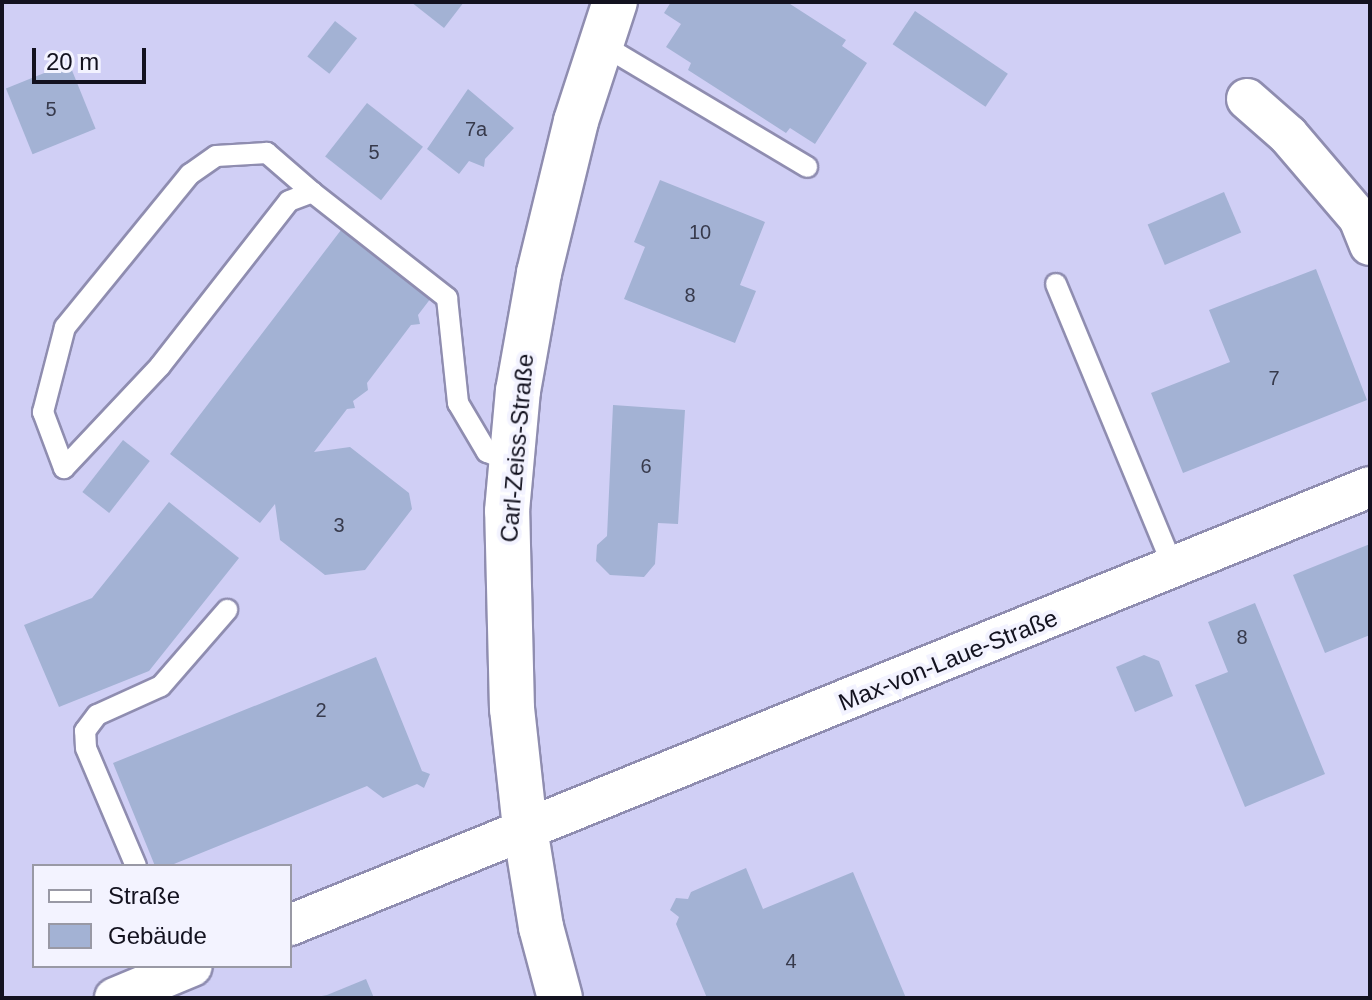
<!DOCTYPE html>
<meta charset="utf-8">
<style>
body{margin:0}
#map{position:relative;width:1372px;height:1000px;overflow:hidden;background:#d0cff5;font-family:Arial,sans-serif}
div>[style]{position:absolute}
[style*='--x']{left:calc(var(--x)*1px);top:calc(var(--y)*1px);width:calc(var(--w)*1px);rotate:calc(var(--a)*1deg)}
.building>*{inset:0;background:#a3b2d4;transform-origin:0 0}
.roads{filter:drop-shadow(2px 0 #8f8db0) drop-shadow(-2px 0 #8f8db0) drop-shadow(0 2px #8f8db0) drop-shadow(0 -2px #8f8db0)}
.service>*{height:20px;margin:-10px;padding:0 10px;transform-origin:10px;border-radius:10px;background:#fff}
.minor>*{height:40px;margin:-20px;padding:0 20px;transform-origin:20px;border-radius:20px;background:#fff}
.tertiary>*{height:44px;margin:-22px;padding:0 22px;transform-origin:22px;border-radius:22px;background:#fff}
span{translate:-50% -50%;white-space:nowrap;text-align:center;line-height:1.15;-webkit-text-stroke:8px #f3f3ff;paint-order:stroke}
.number-label{font-size:20px;color:#373a4c}
.number-label span{-webkit-text-stroke-width:0}
.street-label{font-size:24px;color:#13121f}
.frame{position:absolute;inset:0;border:4px solid #13121f;pointer-events:none}
.legend{position:absolute;left:32px;top:864px;width:260px;height:104px;box-sizing:border-box;background:#f3f3ff;border:2px solid #9999a5;margin:0;padding:10px 14px;list-style:none;font-size:24px;color:#13121f}
.legend li{display:flex;align-items:center;gap:16px;height:40px}
.legend b{width:40px;border:2px solid #9999a5}
.scale{position:absolute;left:32px;top:48px;width:114px;height:36px;box-sizing:border-box;border:4px solid #13121f;border-top:0;padding-left:10px;font-size:24px;line-height:28px;white-space:nowrap;color:#13121f;-webkit-text-stroke:6px #f3f3ff;paint-order:stroke}
</style>
<div id="map">
<div class="building">
<div style="clip-path:polygon(411px 2px,464px 2px,444px 28px)"></div>
<div style="clip-path:polygon(671px 2px,787px 2px,846px 40px,842px 46px,867px 63px,815px 144px,790px 128px,786px 133px,688px 70px,691px 63px,666px 47px,681px 24px,664px 13px)"></div>
<div style="left:915px;top:11px;width:112px;height:40px;rotate:34deg"></div>
<div style="left:335px;top:21px;width:28px;height:45px;rotate:38deg"></div>
<div style="left:69px;top:63px;width:71px;height:68px;rotate:68deg"></div>
<div style="clip-path:polygon(468px 89px,514px 128px,485px 159px,484px 167px,469px 161px,459px 174px,427px 149px)"></div>
<div style="left:367px;top:103px;width:71px;height:68px;rotate:38deg"></div>
<div style="clip-path:polygon(660px 180px,765px 222px,740px 285px,756px 291px,735px 343px,624px 299px,645px 247px,634px 242px)"></div>
<div style="left:1224px;top:192px;width:44px;height:83px;rotate:67deg"></div>
<div style="clip-path:polygon(341px 230px,431px 298px,418px 315px,420px 324px,411px 325px,367px 383px,368px 390px,353px 401px,355px 408px,347px 409px,314px 452px,350px 447px,409px 493px,412px 509px,365px 570px,325px 575px,280px 540px,275px 504px,260px 523px,170px 454px)"></div>
<div style="clip-path:polygon(1316px 269px,1367px 400px,1183px 473px,1151px 393px,1230px 362px,1209px 310px)"></div>
<div style="clip-path:polygon(613px 405px,685px 410px,678px 524px,658px 523px,655px 564px,644px 577px,610px 575px,596px 561px,597px 545px,607px 536px)"></div>
<div style="left:123px;top:440px;width:34px;height:66px;rotate:38deg"></div>
<div style="clip-path:polygon(169px 502px,239px 558px,149px 671px,59px 707px,24px 625px,92px 598px)"></div>
<div style="clip-path:polygon(1370px 544px,1370px 635px,1325px 653px,1293px 575px)"></div>
<div style="clip-path:polygon(1255px 603px,1325px 774px,1245px 807px,1195px 685px,1228px 672px,1208px 622px)"></div>
<div style="clip-path:polygon(1144px 655px,1159px 661px,1173px 696px,1135px 712px,1116px 667px)"></div>
<div style="clip-path:polygon(376px 657px,422px 771px,430px 774px,424px 788px,417px 784px,383px 798px,367px 786px,169px 866px,155px 866px,113px 763px)"></div>
<div style="clip-path:polygon(746px 868px,763px 909px,853px 872px,906px 998px,707px 998px,676px 924px,679px 917px,670px 910px,676px 898px,688px 899px,691px 892px)"></div>
<div style="clip-path:polygon(366px 979px,374px 998px,311px 998px,327px 995px)"></div>
</div>
<div class="roads">
<div class="service">
<div style="--x:601;--y:44;--w:240;--a:30.8"></div>
<div style="--x:312;--y:192;--w:60;--a:-139.1"></div>
<div style="--x:267;--y:153;--w:51;--a:176.6"></div>
<div style="--x:216;--y:156;--w:32;--a:145"></div>
<div style="--x:190;--y:174;--w:198;--a:129.2"></div>
<div style="--x:65;--y:327;--w:88;--a:104.5"></div>
<div style="--x:43;--y:412;--w:60;--a:69.4"></div>
<div style="--x:64;--y:468;--w:140;--a:-46.7"></div>
<div style="--x:160;--y:366;--w:209;--a:-52"></div>
<div style="--x:289;--y:201;--w:25;--a:-21"></div>
<div style="--x:312;--y:192;--w:172;--a:38.1"></div>
<div style="--x:447;--y:298;--w:106;--a:84"></div>
<div style="--x:458;--y:403;--w:57;--a:59.4"></div>
<div style="--x:487;--y:452;--w:26;--a:21"></div>
<div style="--x:1056;--y:284;--w:308;--a:67.5"></div>
<div style="--x:136;--y:866;--w:128;--a:-113"></div>
<div style="--x:86;--y:748;--w:17;--a:-93"></div>
<div style="--x:85;--y:731;--w:20;--a:-53"></div>
<div style="--x:97;--y:715;--w:70;--a:-24.4"></div>
<div style="--x:161;--y:686;--w:101;--a:-49"></div>
</div>
<div class="minor">
<div style="--x:1247;--y:99;--w:55;--a:41.3"></div>
<div style="--x:1288;--y:135;--w:109;--a:49.5"></div>
<div style="--x:1359;--y:218;--w:29;--a:68"></div>
<div style="--x:290;--y:925;--w:1165;--a:-22.08"></div>
<div style="--x:115;--y:998;--w:83;--a:-22.6"></div>
</div>
<div class="tertiary">
<div style="--x:560;--y:998;--w:73;--a:-105"></div>
<div style="--x:541;--y:927;--w:100;--a:-99.2"></div>
<div style="--x:525;--y:828;--w:120;--a:-96.2"></div>
<div style="--x:512;--y:709;--w:198;--a:-91.4"></div>
<div style="--x:507;--y:511;--w:121;--a:-84.8"></div>
<div style="--x:518;--y:391;--w:120;--a:-79.9"></div>
<div style="--x:539;--y:273;--w:156;--a:-76.3"></div>
<div style="--x:576;--y:121;--w:125;--a:-71.9"></div>
</div>
</div>
<div class="number-label">
<span style="left:51px;top:109px">5</span>
<span style="left:476px;top:129px">7a</span>
<span style="left:374px;top:152px">5</span>
<span style="left:700px;top:232px">10</span>
<span style="left:690px;top:295px">8</span>
<span style="left:1274px;top:378px">7</span>
<span style="left:646px;top:466px">6</span>
<span style="left:339px;top:525px">3</span>
<span style="left:1242px;top:637px">8</span>
<span style="left:321px;top:710px">2</span>
<span style="left:791px;top:961px">4</span>
</div>
<div class="street-label">
<span style="left:517px;top:448px;rotate:-85deg">Carl-Zeiss-Straße</span>
<span style="left:948px;top:660px;rotate:-22deg">Max-von-Laue-Straße</span>
</div>
<div class="frame"></div>
<ul class="legend">
<li><b style="height:10px;background:#fff"></b>Straße</li>
<li><b style="height:22px;background:#a3b2d4"></b>Gebäude</li>
</ul>
<div class="scale">20 m</div>
</div>
